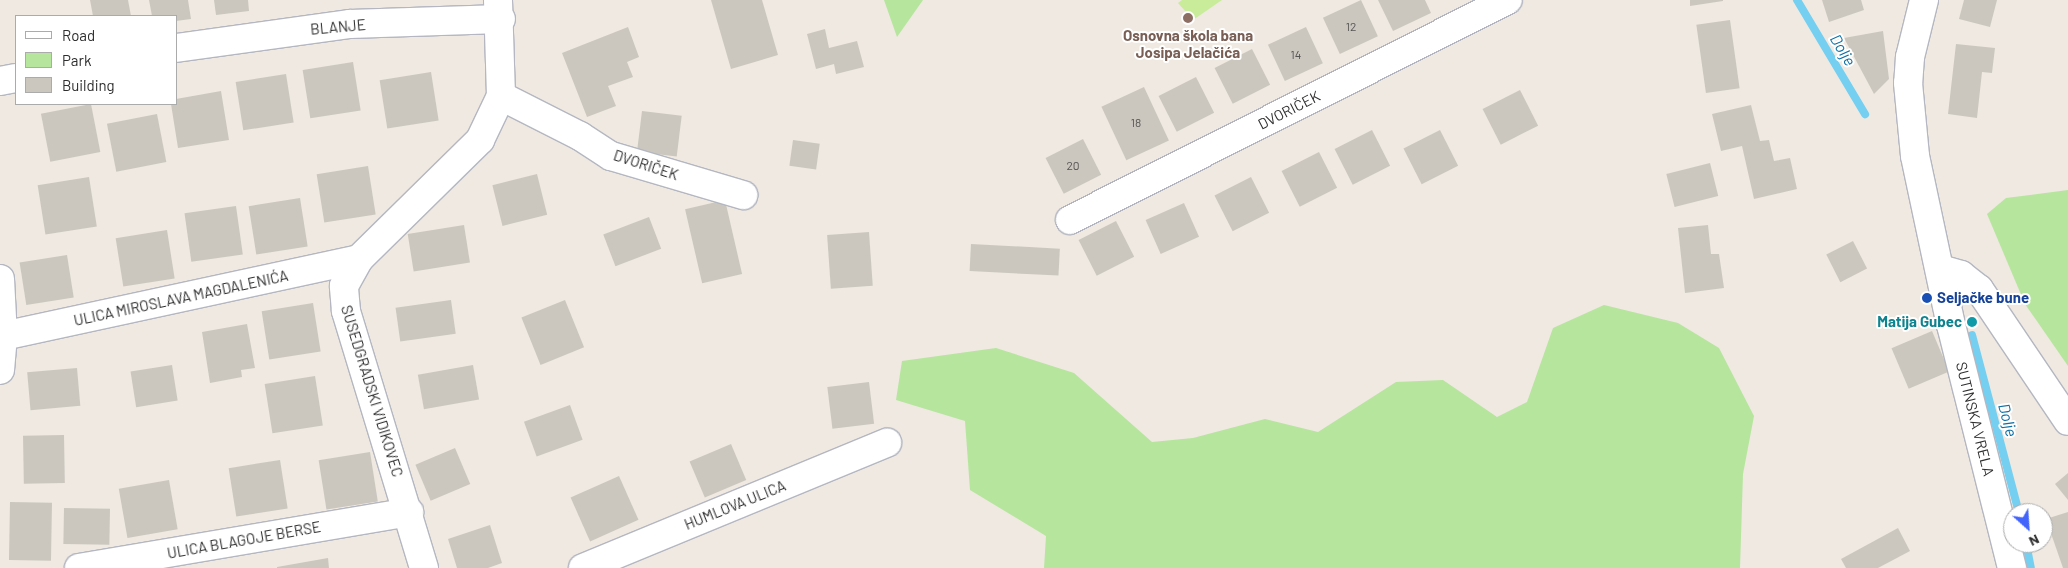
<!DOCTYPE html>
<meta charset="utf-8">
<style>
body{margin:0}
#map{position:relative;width:2068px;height:568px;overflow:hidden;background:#efe9e1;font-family:Barlow,sans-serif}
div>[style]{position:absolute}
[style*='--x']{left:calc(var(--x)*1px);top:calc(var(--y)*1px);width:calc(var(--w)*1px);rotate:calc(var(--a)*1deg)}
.green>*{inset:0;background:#b6e59e}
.pitch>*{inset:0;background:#c9ec9a}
.stream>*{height:8px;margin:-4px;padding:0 4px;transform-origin:4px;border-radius:4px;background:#75cff0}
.building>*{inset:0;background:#cbc7bf;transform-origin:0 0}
.roads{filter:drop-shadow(1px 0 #b4b7c1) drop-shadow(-1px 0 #b4b7c1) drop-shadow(0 1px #b4b7c1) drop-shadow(0 -1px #b4b7c1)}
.street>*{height:28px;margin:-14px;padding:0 14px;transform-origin:14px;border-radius:14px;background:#fff}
.secondary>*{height:28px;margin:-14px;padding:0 14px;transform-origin:14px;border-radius:14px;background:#fff}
.dots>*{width:14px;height:14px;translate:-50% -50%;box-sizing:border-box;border:2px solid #fff;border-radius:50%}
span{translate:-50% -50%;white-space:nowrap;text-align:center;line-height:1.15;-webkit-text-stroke:4px #fff;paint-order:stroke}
.number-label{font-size:12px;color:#555452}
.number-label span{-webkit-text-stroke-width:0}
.street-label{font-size:15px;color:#2e2e2e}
.education-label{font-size:15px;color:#785e54;font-weight:700}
.transit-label{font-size:15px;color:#164399;font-weight:700}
.left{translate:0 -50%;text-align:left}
.culture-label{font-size:15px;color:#0d838f;font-weight:700}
.right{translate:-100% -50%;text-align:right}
.water-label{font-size:16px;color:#0d6fa3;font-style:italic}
.legend{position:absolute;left:15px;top:15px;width:162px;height:90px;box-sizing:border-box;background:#fff;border:1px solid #ababab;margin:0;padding:6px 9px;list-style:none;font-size:15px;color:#2e2e2e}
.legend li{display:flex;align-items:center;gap:10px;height:25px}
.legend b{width:25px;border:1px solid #ababab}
.north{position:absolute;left:2003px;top:503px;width:50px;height:50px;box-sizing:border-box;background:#fff;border:1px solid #ababab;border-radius:50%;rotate:154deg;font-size:14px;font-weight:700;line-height:20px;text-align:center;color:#2e2e2e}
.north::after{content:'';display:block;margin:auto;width:18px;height:22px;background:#4264fb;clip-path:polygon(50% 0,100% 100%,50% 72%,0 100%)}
</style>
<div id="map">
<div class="green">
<div style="clip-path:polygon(884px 0,923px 0,897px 37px)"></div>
<div style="clip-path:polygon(2068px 190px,2068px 366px,2025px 304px,1987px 214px,2006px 198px)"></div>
<div style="clip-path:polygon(1604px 305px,1678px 323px,1719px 348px,1754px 416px,1743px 474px,1740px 568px,1044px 568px,1046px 536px,970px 490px,965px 421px,896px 400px,902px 361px,996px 348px,1074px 373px,1152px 442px,1193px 438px,1265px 419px,1318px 432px,1396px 382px,1443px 380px,1497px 417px,1527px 402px,1553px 328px)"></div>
</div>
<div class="pitch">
<div style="clip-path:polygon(1182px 0,1222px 0,1193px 20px,1178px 3px)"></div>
</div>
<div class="stream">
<div style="--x:1797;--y:0;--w:133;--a:59.2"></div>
<div style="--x:1972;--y:335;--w:184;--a:75.2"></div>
<div style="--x:2026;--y:543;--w:25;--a:79"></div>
</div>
<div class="building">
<div style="clip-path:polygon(90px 0,128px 0,131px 16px,93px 16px)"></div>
<div style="clip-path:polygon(149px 0,188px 0,191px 19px,176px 21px,176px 16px,152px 16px)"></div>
<div style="clip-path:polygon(214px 0,248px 0,249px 11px,216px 15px)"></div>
<div style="clip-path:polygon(711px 0,762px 0,778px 55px,731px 69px)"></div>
<div style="left:1361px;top:0;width:40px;height:42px;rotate:65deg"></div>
<div style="clip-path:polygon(1378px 0,1425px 0,1431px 13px,1393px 31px)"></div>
<div style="clip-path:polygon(1690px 0,1723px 0,1723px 1px,1690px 6px)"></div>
<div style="clip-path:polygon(1822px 0,1861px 0,1864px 10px,1829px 22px)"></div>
<div style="clip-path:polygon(1964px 0,1997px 0,1990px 27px,1959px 19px)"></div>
<div style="left:1730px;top:20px;width:69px;height:34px;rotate:82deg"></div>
<div style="clip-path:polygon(628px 27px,639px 57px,627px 62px,633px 77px,608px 86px,616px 106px,587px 117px,562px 53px)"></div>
<div style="left:1306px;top:27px;width:40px;height:42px;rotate:65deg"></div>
<div style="clip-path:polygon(825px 29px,829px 48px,857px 41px,864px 67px,836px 74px,834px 64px,816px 69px,807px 34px)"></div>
<div style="clip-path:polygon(1883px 31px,1889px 79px,1874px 94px,1844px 38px)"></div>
<div style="clip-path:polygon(1956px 44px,1995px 48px,1992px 73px,1982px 72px,1977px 118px,1948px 114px)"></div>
<div style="left:1252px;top:49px;width:40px;height:42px;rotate:63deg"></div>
<div style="left:353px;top:62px;width:49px;height:51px;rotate:81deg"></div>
<div style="left:431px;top:72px;width:49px;height:52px;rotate:81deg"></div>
<div style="left:286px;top:74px;width:49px;height:51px;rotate:81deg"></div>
<div style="left:1196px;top:77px;width:40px;height:42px;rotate:63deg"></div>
<div style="left:1144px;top:87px;width:59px;height:47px;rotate:65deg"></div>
<div style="left:1520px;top:90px;width:40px;height:42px;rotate:63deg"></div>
<div style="clip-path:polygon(221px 91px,229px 140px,178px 148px,171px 104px,176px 104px,176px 99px)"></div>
<div style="left:91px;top:104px;width:49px;height:51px;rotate:79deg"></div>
<div style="clip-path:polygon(1751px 105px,1760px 141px,1769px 140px,1774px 161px,1790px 158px,1797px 189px,1754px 199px,1742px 146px,1721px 151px,1712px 114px)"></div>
<div style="left:642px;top:111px;width:40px;height:41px;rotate:7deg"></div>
<div style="left:157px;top:114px;width:49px;height:51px;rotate:79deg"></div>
<div style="left:1372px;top:130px;width:40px;height:42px;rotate:63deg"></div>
<div style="left:1440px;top:130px;width:40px;height:41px;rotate:63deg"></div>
<div style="left:1083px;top:139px;width:40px;height:42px;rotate:63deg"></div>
<div style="left:793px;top:140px;width:27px;height:26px;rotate:8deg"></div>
<div style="left:1319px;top:152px;width:40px;height:42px;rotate:63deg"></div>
<div style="left:1710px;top:163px;width:34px;height:45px;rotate:76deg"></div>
<div style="left:368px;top:166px;width:49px;height:52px;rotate:81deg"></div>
<div style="left:537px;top:174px;width:42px;height:46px;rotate:76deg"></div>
<div style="left:89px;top:177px;width:50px;height:52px;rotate:81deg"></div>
<div style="left:1251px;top:177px;width:40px;height:41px;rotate:63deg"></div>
<div style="left:300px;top:198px;width:49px;height:52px;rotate:81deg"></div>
<div style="left:725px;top:200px;width:76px;height:41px;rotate:77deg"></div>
<div style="left:1184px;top:203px;width:37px;height:42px;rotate:66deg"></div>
<div style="left:236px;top:206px;width:49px;height:52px;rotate:82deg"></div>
<div style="left:649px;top:217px;width:34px;height:49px;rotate:69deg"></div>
<div style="left:1116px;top:221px;width:40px;height:42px;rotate:63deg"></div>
<div style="left:464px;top:225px;width:38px;height:57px;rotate:81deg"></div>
<div style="clip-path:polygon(1708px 225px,1711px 254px,1719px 254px,1724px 288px,1685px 293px,1678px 228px)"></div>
<div style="left:167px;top:230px;width:49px;height:52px;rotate:81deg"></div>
<div style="left:869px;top:232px;width:54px;height:42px;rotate:86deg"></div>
<div style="left:1853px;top:241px;width:31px;height:30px;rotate:63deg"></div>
<div style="left:971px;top:244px;width:89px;height:27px;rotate:3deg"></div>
<div style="left:67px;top:255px;width:43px;height:48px;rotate:81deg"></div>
<div style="left:451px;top:300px;width:34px;height:56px;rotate:82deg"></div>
<div style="left:565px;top:300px;width:51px;height:47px;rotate:68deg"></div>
<div style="left:313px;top:303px;width:49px;height:52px;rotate:81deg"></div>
<div style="clip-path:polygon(247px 324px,255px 368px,241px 370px,242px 377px,210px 383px,202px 332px)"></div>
<div style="left:1932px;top:331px;width:44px;height:44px;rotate:67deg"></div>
<div style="left:172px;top:365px;width:36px;height:42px;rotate:81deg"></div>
<div style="left:473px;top:365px;width:35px;height:56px;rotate:80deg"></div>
<div style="left:77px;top:368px;width:38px;height:50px;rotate:85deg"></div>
<div style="left:315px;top:376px;width:50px;height:51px;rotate:81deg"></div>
<div style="left:869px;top:382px;width:42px;height:42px;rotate:83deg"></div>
<div style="left:570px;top:405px;width:37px;height:49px;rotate:70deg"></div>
<div style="left:64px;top:435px;width:48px;height:41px;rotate:89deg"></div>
<div style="left:731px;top:444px;width:39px;height:45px;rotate:67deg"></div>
<div style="left:455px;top:448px;width:39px;height:43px;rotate:67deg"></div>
<div style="left:370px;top:452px;width:50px;height:52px;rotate:81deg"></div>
<div style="left:280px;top:460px;width:49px;height:52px;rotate:81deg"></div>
<div style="clip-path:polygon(2068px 473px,2068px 500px,2055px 484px)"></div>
<div style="left:619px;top:476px;width:48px;height:53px;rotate:66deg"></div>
<div style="left:169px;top:480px;width:50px;height:51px;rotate:80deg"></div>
<div style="left:10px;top:502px;width:42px;height:58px;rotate:1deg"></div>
<div style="left:64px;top:508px;width:46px;height:36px;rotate:1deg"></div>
<div style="clip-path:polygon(2068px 512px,2068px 568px,2063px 568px,2046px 519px)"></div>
<div style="clip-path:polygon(490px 525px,502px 563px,488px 568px,457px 568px,448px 539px)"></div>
<div style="clip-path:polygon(1898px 528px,1910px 551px,1878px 568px,1846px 568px,1841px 559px)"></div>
<div style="clip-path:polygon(328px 558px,329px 568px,277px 568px,277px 567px)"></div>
</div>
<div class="roads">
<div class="street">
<div style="--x:176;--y:48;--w:176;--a:-7.9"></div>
<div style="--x:350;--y:24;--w:151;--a:-1.9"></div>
<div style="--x:0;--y:81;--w:16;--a:-11"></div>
<div style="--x:501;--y:96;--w:89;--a:26.9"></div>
<div style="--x:580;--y:136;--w:37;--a:33"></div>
<div style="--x:611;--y:156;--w:138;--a:16.5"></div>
<div style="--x:1070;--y:220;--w:490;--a:-26.7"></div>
<div style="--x:1940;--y:269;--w:22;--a:16"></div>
<div style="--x:1961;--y:275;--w:23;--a:38"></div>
<div style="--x:1979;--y:289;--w:159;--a:56"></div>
<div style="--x:0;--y:279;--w:57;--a:87"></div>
<div style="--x:3;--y:336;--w:34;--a:95"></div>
<div style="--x:3;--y:336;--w:364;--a:-12.2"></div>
<div style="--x:79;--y:568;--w:335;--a:-9.6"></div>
<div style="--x:583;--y:568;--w:329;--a:-22.4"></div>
</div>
<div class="secondary">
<div style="--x:1924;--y:0;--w:59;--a:103.8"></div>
<div style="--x:1910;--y:57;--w:26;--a:94"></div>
<div style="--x:1908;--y:83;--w:73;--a:84.5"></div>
<div style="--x:1915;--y:156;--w:173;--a:78"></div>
<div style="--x:1951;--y:325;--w:251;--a:75.9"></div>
<div style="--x:424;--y:568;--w:269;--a:-106.9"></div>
<div style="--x:346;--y:311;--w:25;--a:-95"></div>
<div style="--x:344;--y:286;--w:31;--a:-61"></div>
<div style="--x:359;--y:259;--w:170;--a:-44.5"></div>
<div style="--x:480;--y:140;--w:49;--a:-64.5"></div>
<div style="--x:501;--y:96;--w:96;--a:-91.8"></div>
</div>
</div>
<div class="dots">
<div style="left:1188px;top:18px;background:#8d6e63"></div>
<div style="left:1927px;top:298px;background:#1a4fb4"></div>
<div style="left:1972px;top:322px;background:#0f9aa8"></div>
</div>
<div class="number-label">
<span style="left:1351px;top:27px">12</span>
<span style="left:1296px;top:55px">14</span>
<span style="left:1136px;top:123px">18</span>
<span style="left:1073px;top:166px">20</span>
</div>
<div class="street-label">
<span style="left:338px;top:27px;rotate:-5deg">BLANJE</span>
<span style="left:1289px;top:110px;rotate:-27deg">DVORIČEK</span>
<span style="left:646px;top:165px;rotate:18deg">DVORIČEK</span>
<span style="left:181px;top:298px;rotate:-12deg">ULICA MIROSLAVA MAGDALENIĆA</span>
<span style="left:372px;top:391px;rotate:73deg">SUSEDGRADSKI VIDIKOVEC</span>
<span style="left:1975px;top:419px;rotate:76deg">SUTINSKA VRELA</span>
<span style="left:735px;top:505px;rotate:-22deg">HUMLOVA ULICA</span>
<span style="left:244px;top:540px;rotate:-10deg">ULICA BLAGOJE BERSE</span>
</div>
<div class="education-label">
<span style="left:1188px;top:44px">Osnovna škola bana<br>Josipa Jelačića</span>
</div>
<div class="transit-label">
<span class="left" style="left:1937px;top:298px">Seljačke bune</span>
</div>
<div class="culture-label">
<span class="right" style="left:1962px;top:322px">Matija Gubec</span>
</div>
<div class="water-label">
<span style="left:1843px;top:50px;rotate:59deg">Dolje</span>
<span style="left:2008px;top:420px;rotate:75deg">Dolje</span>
</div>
<ul class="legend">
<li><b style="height:6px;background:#fff"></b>Road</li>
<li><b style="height:14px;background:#b6e59e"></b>Park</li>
<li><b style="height:14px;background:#cbc7bf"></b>Building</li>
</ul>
<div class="north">N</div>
</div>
